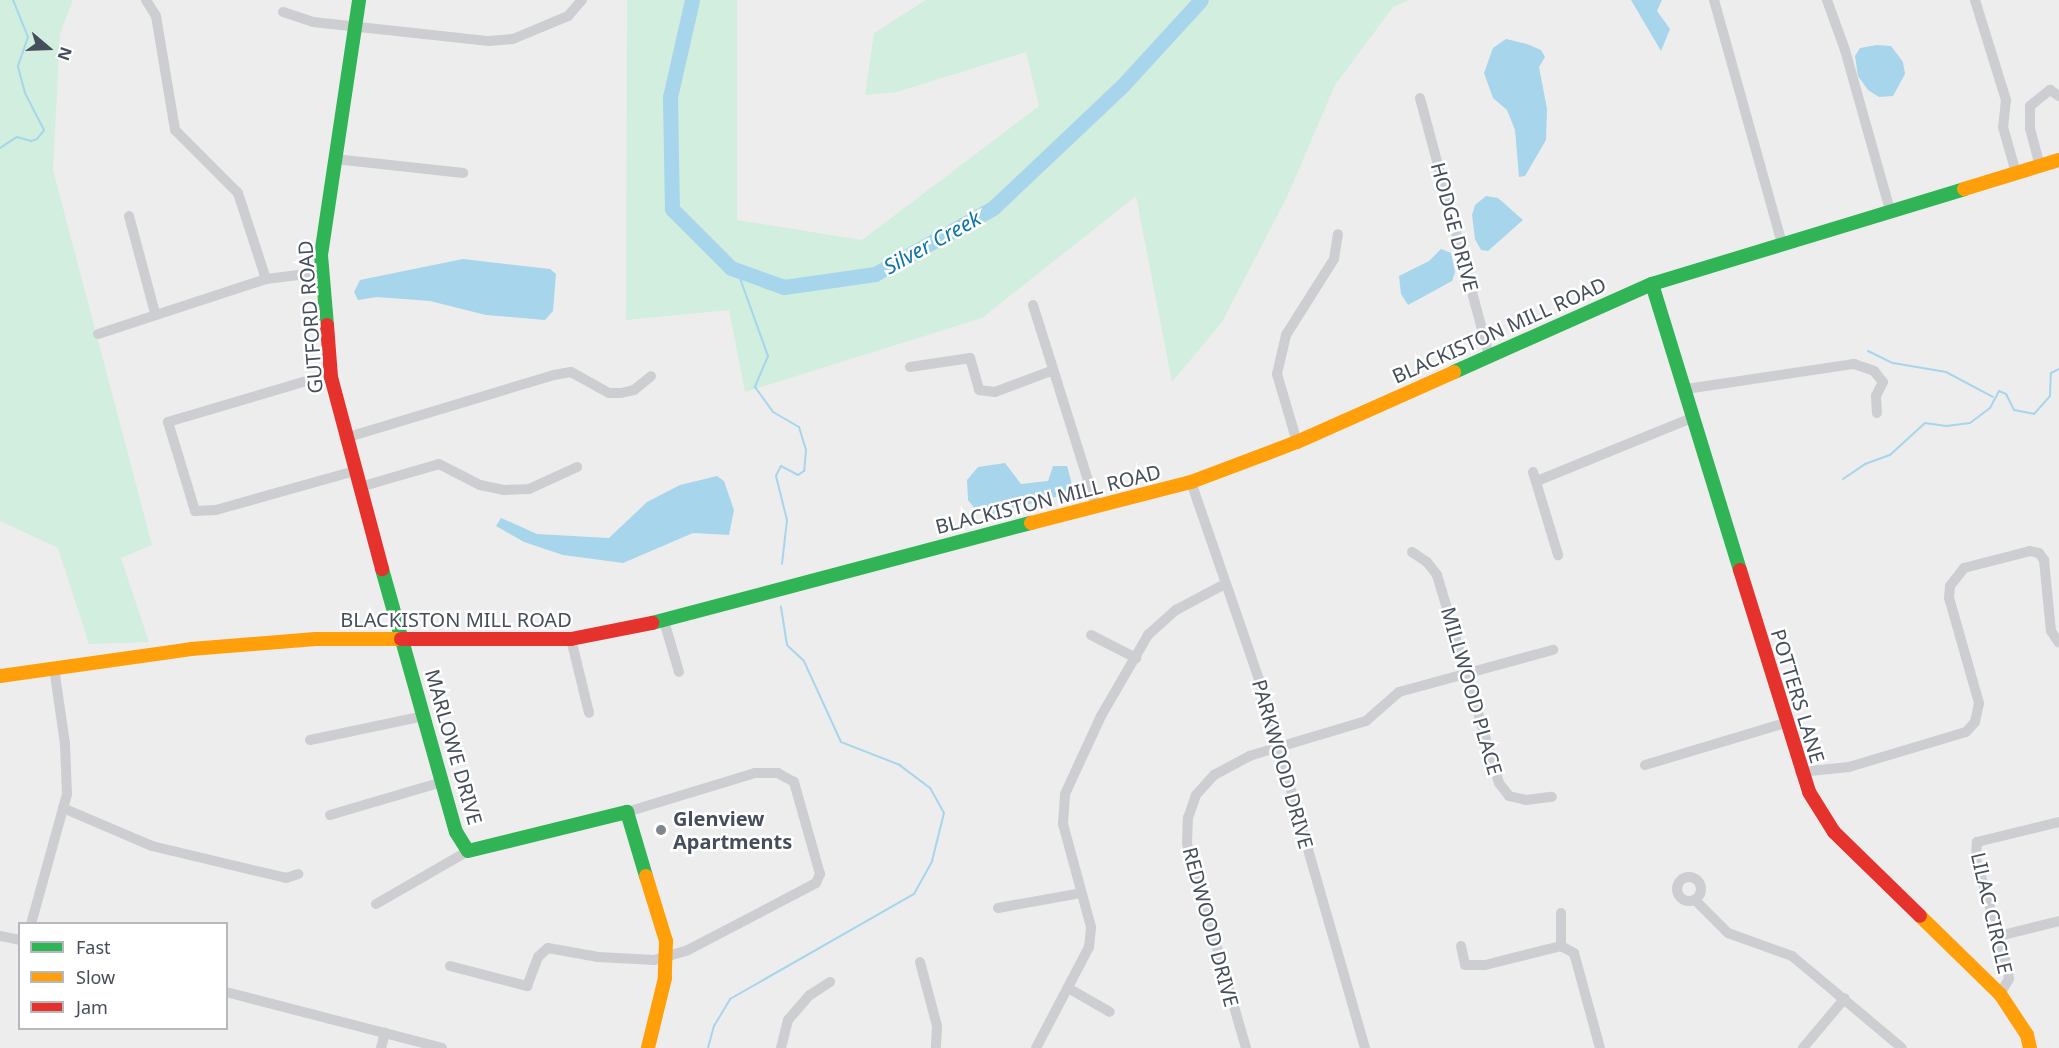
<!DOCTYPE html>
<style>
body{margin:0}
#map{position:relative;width:2059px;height:1048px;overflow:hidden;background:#eeeded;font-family:"Noto Sans",sans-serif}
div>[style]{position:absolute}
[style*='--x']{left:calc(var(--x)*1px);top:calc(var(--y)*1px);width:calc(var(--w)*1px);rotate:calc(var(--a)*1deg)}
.green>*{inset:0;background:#d1eedf}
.water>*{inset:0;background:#a6d5ec}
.stream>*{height:2px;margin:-1px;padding:0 1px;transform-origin:1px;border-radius:1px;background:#a6d5ec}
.river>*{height:15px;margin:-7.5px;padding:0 7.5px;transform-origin:7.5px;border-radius:7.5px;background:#a6d5ec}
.street>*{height:10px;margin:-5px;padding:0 5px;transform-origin:5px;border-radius:5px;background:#ccced1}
.street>.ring{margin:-5px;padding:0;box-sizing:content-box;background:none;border:10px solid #ccced1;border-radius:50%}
.fast>*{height:14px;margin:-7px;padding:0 7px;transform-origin:7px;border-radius:7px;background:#30b455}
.slow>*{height:14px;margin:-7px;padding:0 7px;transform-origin:7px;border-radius:7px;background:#ff9f0a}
.jam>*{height:14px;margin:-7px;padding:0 7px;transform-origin:7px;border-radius:7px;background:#e5322d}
.dots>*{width:16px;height:16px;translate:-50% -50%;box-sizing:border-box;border:3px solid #fff;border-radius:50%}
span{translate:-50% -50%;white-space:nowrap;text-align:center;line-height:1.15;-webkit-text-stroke:5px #fff;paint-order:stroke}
.street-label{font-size:20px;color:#454e5a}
.poi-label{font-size:20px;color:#454e5a;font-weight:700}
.left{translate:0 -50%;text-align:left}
.water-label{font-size:21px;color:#0d75a5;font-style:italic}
.legend{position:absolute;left:18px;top:922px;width:210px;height:108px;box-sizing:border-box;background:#fff;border:2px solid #b5b8bd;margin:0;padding:8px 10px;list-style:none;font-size:18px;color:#454e5a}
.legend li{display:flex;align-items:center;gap:12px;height:30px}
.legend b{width:30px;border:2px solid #b5b8bd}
.north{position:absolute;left:18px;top:18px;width:60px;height:60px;-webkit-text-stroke:4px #fff;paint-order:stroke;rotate:109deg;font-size:16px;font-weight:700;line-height:24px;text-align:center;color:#454e5a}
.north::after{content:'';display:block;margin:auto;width:21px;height:27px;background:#454e5a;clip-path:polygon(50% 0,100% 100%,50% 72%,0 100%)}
</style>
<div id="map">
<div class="green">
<div style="clip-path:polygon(0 0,73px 0,60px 34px,53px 170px,152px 545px,121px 558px,149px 642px,89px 644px,58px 548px,0 521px)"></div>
<div style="clip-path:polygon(627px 0,737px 0,737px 220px,862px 240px,1039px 106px,1026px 52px,897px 92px,865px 95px,874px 33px,926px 0,1409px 0,1393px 7px,1335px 85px,1287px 197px,1222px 322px,1172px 382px,1136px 196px,982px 318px,745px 392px,729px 310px,626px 320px)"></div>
</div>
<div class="water">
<div style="clip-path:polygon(1631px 0,1662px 0,1657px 11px,1670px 29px,1661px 51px)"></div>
<div style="clip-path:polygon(1506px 39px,1527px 44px,1541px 50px,1545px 57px,1539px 67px,1547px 109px,1546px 140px,1525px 176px,1519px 177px,1515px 130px,1507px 110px,1493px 98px,1484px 73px,1493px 48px)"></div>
<div style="clip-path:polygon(1877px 45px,1891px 46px,1903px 62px,1905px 74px,1893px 96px,1879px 97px,1868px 90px,1858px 76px,1855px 56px,1860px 48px)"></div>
<div style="clip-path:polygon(1486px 196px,1498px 198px,1523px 220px,1488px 251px,1481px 250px,1475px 239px,1472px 215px,1475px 205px)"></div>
<div style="clip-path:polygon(1441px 249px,1451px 253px,1455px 272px,1452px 281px,1408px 305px,1401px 294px,1399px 276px,1429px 261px)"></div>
<div style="clip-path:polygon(463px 259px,550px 269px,556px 274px,553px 311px,545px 320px,486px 315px,430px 301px,377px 297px,358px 300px,354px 292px,360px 280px)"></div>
<div style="clip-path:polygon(1005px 463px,1021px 484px,1048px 481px,1053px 466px,1067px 466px,1074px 492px,992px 514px,976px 510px,968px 500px,967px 480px,978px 467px)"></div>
<div style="clip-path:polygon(717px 476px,724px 481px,734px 510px,729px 535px,693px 533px,623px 563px,563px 555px,524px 542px,496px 526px,501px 518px,537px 534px,609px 538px,647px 502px,680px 485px)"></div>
</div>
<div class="stream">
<div style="--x:0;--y:148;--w:20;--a:-33"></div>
<div style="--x:17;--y:137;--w:15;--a:16"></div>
<div style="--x:31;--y:141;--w:6;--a:-18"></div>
<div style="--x:37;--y:139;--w:11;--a:-52"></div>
<div style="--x:44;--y:130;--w:42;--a:-117.2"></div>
<div style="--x:25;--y:93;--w:28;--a:-105"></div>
<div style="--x:18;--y:66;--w:31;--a:-71"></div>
<div style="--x:28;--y:37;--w:40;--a:-112"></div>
<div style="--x:737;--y:270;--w:91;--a:70.2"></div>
<div style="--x:768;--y:356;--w:34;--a:113"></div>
<div style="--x:755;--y:387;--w:31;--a:54"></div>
<div style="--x:773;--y:412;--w:30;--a:30"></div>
<div style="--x:799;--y:427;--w:24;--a:73"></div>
<div style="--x:806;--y:450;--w:21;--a:95"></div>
<div style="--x:804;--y:471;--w:7;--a:146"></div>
<div style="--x:798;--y:475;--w:19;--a:-152"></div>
<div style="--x:781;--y:466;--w:11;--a:117"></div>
<div style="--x:776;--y:476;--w:45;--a:76"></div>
<div style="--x:787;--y:520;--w:44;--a:96.5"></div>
<div style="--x:1868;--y:351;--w:28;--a:26"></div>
<div style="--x:1893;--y:363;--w:54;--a:9.6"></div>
<div style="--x:1946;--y:372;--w:53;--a:28"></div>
<div style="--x:1843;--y:479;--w:27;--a:-34"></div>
<div style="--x:1865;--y:464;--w:27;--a:-20"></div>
<div style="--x:1890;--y:455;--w:47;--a:-42.4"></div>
<div style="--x:1925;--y:423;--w:21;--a:8"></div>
<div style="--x:1946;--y:426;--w:24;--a:-7"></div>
<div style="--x:1970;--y:423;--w:25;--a:-37"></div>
<div style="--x:1990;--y:408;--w:19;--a:-62"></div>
<div style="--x:1999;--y:391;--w:8;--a:23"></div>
<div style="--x:2006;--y:394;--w:18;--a:63"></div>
<div style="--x:2014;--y:410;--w:20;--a:11"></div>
<div style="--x:2034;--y:414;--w:24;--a:-48"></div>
<div style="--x:2050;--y:396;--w:23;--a:-88"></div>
<div style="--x:2051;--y:373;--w:9;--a:-27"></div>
<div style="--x:708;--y:1048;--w:23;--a:-75"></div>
<div style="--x:714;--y:1026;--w:31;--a:-59"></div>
<div style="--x:730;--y:999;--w:212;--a:-29.7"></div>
<div style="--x:914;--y:894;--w:38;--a:-61"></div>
<div style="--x:932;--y:861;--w:49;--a:-76"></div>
<div style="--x:944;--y:813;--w:29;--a:-119"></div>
<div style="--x:930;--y:788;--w:38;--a:-143"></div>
<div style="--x:900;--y:765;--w:63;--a:-158.7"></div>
<div style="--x:841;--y:742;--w:89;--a:-114.6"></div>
<div style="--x:804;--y:661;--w:23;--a:-137"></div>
<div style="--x:787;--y:645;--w:39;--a:-99"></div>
</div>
<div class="river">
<div style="--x:692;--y:0;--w:99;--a:102.8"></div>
<div style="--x:670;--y:97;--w:112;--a:89"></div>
<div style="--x:672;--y:209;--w:83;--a:45"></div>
<div style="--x:731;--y:268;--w:56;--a:19.7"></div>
<div style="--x:784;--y:287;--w:92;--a:-8.1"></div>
<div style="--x:875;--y:274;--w:135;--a:-29.2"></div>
<div style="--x:993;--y:208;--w:179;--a:-43.4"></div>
<div style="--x:1123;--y:85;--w:115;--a:-47.5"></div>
</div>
<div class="street">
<div style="--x:146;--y:0;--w:19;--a:58"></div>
<div style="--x:156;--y:16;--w:116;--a:80.5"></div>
<div style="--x:175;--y:130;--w:89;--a:45"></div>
<div style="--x:238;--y:193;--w:90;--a:72"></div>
<div style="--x:1714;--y:0;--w:252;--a:74.4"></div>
<div style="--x:1827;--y:0;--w:53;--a:70.2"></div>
<div style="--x:1845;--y:50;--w:166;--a:74.3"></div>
<div style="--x:1975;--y:0;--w:105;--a:72.8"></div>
<div style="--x:2006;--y:100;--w:27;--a:96"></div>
<div style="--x:2003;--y:127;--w:48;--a:74.2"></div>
<div style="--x:283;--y:12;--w:32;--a:18"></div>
<div style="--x:313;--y:22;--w:177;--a:6.2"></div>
<div style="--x:489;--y:41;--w:24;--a:-5"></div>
<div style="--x:513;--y:39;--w:60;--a:-22.7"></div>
<div style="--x:568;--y:16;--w:21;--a:-49"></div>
<div style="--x:1420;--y:98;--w:267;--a:75"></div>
<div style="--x:335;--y:159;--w:129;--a:6.2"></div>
<div style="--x:2040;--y:166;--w:39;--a:-105"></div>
<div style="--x:2030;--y:128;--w:22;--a:-90"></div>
<div style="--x:2030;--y:106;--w:26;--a:-39"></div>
<div style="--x:2050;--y:90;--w:11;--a:34"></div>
<div style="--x:129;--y:216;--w:100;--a:75"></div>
<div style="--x:1033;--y:305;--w:211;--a:72.6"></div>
<div style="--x:98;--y:334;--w:177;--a:-18.1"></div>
<div style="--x:266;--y:279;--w:57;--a:-7"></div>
<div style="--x:910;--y:367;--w:61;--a:-8.5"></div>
<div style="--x:970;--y:358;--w:33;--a:74"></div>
<div style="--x:979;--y:390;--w:16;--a:7"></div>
<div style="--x:995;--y:392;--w:60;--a:-20.6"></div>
<div style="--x:331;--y:377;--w:28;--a:170"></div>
<div style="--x:303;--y:382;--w:141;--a:163.5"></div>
<div style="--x:168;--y:422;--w:93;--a:73.1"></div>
<div style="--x:195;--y:511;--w:21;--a:-3"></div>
<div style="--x:216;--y:510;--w:144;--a:-15.7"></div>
<div style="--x:1686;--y:389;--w:170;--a:-8.5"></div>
<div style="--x:1854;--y:364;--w:21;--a:19"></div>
<div style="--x:1874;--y:371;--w:14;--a:51"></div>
<div style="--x:1883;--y:382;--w:16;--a:117"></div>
<div style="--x:1876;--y:396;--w:17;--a:87"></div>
<div style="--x:345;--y:438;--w:218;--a:-16.8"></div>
<div style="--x:554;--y:375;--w:17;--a:-10"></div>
<div style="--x:571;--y:372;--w:43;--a:28.9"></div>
<div style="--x:609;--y:393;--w:12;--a:0"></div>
<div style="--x:621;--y:393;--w:13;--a:-13"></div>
<div style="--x:634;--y:390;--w:22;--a:-39"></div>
<div style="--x:1297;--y:442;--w:71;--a:-106.4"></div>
<div style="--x:1277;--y:374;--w:40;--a:-77"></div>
<div style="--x:1286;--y:335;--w:90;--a:-57.7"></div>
<div style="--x:1334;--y:259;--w:25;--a:-81"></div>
<div style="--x:1533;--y:472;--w:87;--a:73.2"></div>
<div style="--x:1537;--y:481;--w:170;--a:-22.2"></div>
<div style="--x:1191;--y:482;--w:212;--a:71"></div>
<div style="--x:1260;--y:682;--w:381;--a:74"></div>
<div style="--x:360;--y:487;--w:82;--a:-16.2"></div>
<div style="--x:439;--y:464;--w:46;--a:27.1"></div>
<div style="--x:480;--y:485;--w:25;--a:12"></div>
<div style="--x:504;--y:490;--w:25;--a:-2"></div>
<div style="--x:529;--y:489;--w:53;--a:-24.6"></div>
<div style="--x:1412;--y:552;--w:18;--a:34"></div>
<div style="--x:1427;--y:562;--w:16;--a:52"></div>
<div style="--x:1437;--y:575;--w:217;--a:73.4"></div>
<div style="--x:1499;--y:783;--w:16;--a:52"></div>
<div style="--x:1509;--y:796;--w:17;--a:13"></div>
<div style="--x:1526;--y:800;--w:26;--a:-7"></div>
<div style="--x:664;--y:621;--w:53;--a:73.6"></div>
<div style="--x:1091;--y:635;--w:51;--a:27.1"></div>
<div style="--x:571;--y:639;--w:76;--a:76.3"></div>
<div style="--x:310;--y:740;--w:116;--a:-11.9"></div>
<div style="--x:1645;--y:765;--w:146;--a:-16.7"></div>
<div style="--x:1800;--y:772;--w:49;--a:-5.8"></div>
<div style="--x:1849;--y:767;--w:122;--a:-16.7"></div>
<div style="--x:1966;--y:732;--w:13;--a:-48"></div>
<div style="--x:1975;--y:722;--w:19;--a:-78"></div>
<div style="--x:1979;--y:703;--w:109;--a:-105.9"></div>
<div style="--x:1949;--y:598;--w:12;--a:-85"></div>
<div style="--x:1950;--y:586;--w:23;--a:-52"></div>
<div style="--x:1964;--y:568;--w:68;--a:-14.4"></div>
<div style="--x:2030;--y:551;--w:9;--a:13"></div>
<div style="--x:2039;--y:553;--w:9;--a:54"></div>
<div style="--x:2044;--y:560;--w:71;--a:84.4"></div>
<div style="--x:2051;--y:631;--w:14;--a:56"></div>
<div style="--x:63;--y:808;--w:97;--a:23.1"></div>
<div style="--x:152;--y:846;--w:138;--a:13.4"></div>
<div style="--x:286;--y:878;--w:13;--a:-18"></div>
<div style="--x:330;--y:815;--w:117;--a:-16.4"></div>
<div class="ring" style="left:1677px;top:877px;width:14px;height:14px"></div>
<div style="--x:1695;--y:900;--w:47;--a:45"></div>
<div style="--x:1728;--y:933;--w:68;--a:19.8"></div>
<div style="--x:1792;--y:956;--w:143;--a:39.9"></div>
<div style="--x:376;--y:904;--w:106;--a:-29.9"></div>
<div style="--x:998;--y:908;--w:84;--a:-10.2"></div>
<div style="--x:31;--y:924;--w:135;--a:-74.5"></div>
<div style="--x:67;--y:794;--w:50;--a:-92.3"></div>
<div style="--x:65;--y:744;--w:77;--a:-98.2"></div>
<div style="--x:0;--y:936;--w:20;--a:11"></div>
<div style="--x:1999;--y:936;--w:62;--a:-14"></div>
<div style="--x:1461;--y:946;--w:19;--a:78"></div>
<div style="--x:1465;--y:965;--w:20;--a:0"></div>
<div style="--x:1485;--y:965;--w:78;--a:-14"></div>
<div style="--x:1561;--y:946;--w:15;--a:28"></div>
<div style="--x:1574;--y:953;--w:98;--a:74.7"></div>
<div style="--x:1561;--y:946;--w:33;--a:-90"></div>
<div style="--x:920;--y:962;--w:66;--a:75.1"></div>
<div style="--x:937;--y:1026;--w:22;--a:93"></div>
<div style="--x:450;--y:966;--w:80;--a:14.6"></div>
<div style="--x:527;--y:986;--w:31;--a:-69"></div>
<div style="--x:538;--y:957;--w:13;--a:-42"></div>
<div style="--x:548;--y:948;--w:51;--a:10.2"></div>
<div style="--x:598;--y:957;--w:56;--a:3.1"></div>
<div style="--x:654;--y:960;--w:35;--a:-16"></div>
<div style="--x:688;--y:950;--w:144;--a:-27.6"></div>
<div style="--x:816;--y:883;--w:10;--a:-66"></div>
<div style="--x:820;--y:874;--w:96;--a:-105.8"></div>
<div style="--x:794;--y:782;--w:18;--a:-151"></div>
<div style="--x:778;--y:773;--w:23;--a:180"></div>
<div style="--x:755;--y:773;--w:134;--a:163.1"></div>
<div style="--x:1068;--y:988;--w:48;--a:29.7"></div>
<div style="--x:226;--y:992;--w:223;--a:14.5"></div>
<div style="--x:2000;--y:994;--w:17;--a:-59"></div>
<div style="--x:2009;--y:979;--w:13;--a:-99"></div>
<div style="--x:2007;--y:966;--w:111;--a:-106.2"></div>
<div style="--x:1976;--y:859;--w:17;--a:-87"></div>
<div style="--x:1977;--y:842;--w:84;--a:-13.7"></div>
<div style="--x:381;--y:1048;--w:16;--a:-75"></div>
<div style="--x:781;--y:1048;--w:29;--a:-76"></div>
<div style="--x:788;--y:1020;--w:33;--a:-49"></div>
<div style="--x:810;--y:995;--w:24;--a:-33"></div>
<div style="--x:1036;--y:1048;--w:114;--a:-62.3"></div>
<div style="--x:1089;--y:947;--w:20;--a:-84"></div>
<div style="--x:1091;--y:927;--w:107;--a:-105.2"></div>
<div style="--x:1063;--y:824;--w:30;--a:-86"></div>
<div style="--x:1065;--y:794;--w:86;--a:-65.2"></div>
<div style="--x:1101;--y:716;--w:94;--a:-59.9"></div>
<div style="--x:1148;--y:635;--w:38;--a:-42"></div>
<div style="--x:1176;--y:610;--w:53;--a:-28"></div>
<div style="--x:1246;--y:1048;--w:213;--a:-106.1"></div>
<div style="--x:1187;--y:843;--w:25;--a:-88"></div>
<div style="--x:1188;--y:818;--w:24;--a:-71"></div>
<div style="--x:1196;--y:795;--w:27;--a:-48"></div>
<div style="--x:1214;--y:775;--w:40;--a:-28"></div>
<div style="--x:1249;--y:756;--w:122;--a:-16.7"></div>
<div style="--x:1366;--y:721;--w:44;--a:-41.3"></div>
<div style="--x:1399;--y:692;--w:160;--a:-15.3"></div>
<div style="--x:1803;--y:1048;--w:65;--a:-50"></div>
</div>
<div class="fast">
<div style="--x:1652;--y:284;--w:299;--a:72.9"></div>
<div style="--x:327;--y:325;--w:70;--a:-94.9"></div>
<div style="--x:321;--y:255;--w:258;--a:-81.5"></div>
<div style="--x:1454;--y:372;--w:217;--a:-24"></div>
<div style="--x:1652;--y:284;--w:326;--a:-16.9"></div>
<div style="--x:382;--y:569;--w:273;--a:74.3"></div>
<div style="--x:456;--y:832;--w:22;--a:58"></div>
<div style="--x:468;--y:851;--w:164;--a:-13.8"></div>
<div style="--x:627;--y:812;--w:67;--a:73.5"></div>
<div style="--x:652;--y:623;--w:392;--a:-14.8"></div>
</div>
<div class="slow">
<div style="--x:1964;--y:189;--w:99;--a:-17"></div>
<div style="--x:1031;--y:523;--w:165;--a:-14.4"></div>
<div style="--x:1191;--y:482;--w:113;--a:-20.7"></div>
<div style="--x:1297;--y:442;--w:172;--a:-24"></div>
<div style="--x:0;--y:676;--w:193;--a:-8"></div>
<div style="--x:191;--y:649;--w:125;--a:-4.6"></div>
<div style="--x:316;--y:639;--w:85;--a:0"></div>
<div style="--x:646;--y:876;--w:68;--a:72.9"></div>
<div style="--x:666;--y:941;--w:37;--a:92"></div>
<div style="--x:665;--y:978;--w:72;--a:103.7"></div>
<div style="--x:1920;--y:916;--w:112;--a:44.3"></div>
<div style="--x:2000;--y:994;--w:49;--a:56.6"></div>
<div style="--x:2027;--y:1035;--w:13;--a:77"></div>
</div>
<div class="jam">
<div style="--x:327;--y:325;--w:52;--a:85.6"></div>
<div style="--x:331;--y:377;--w:199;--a:75.1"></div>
<div style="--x:1740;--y:570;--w:232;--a:72.7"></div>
<div style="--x:1809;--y:792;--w:47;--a:58"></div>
<div style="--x:1834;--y:832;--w:120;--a:44.3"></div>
<div style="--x:401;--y:639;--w:170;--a:0"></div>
<div style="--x:571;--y:639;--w:83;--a:-11.2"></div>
</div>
<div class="dots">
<div style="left:661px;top:830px;background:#80868d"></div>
</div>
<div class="street-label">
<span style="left:1455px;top:227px;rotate:75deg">HODGE DRIVE</span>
<span style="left:310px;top:317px;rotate:-94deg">GUTFORD ROAD</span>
<span style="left:1499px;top:330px;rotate:-24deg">BLACKISTON MILL ROAD</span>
<span style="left:1048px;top:499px;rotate:-14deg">BLACKISTON MILL ROAD</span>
<span style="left:456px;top:619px">BLACKISTON MILL ROAD</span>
<span style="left:1472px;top:691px;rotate:74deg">MILLWOOD PLACE</span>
<span style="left:1798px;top:696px;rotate:73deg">POTTERS LANE</span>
<span style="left:454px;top:747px;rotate:74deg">MARLOWE DRIVE</span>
<span style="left:1283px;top:764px;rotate:74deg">PARKWOOD DRIVE</span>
<span style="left:1992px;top:913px;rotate:77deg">LILAC CIRCLE</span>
<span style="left:1211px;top:927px;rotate:75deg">REDWOOD DRIVE</span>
</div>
<div class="poi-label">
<span class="left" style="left:673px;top:830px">Glenview<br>Apartments</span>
</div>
<div class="water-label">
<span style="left:932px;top:242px;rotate:-29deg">Silver Creek</span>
</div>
<ul class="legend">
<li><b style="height:8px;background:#30b455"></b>Fast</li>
<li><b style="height:8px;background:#ff9f0a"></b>Slow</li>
<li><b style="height:8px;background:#e5322d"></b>Jam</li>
</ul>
<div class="north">N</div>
</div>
